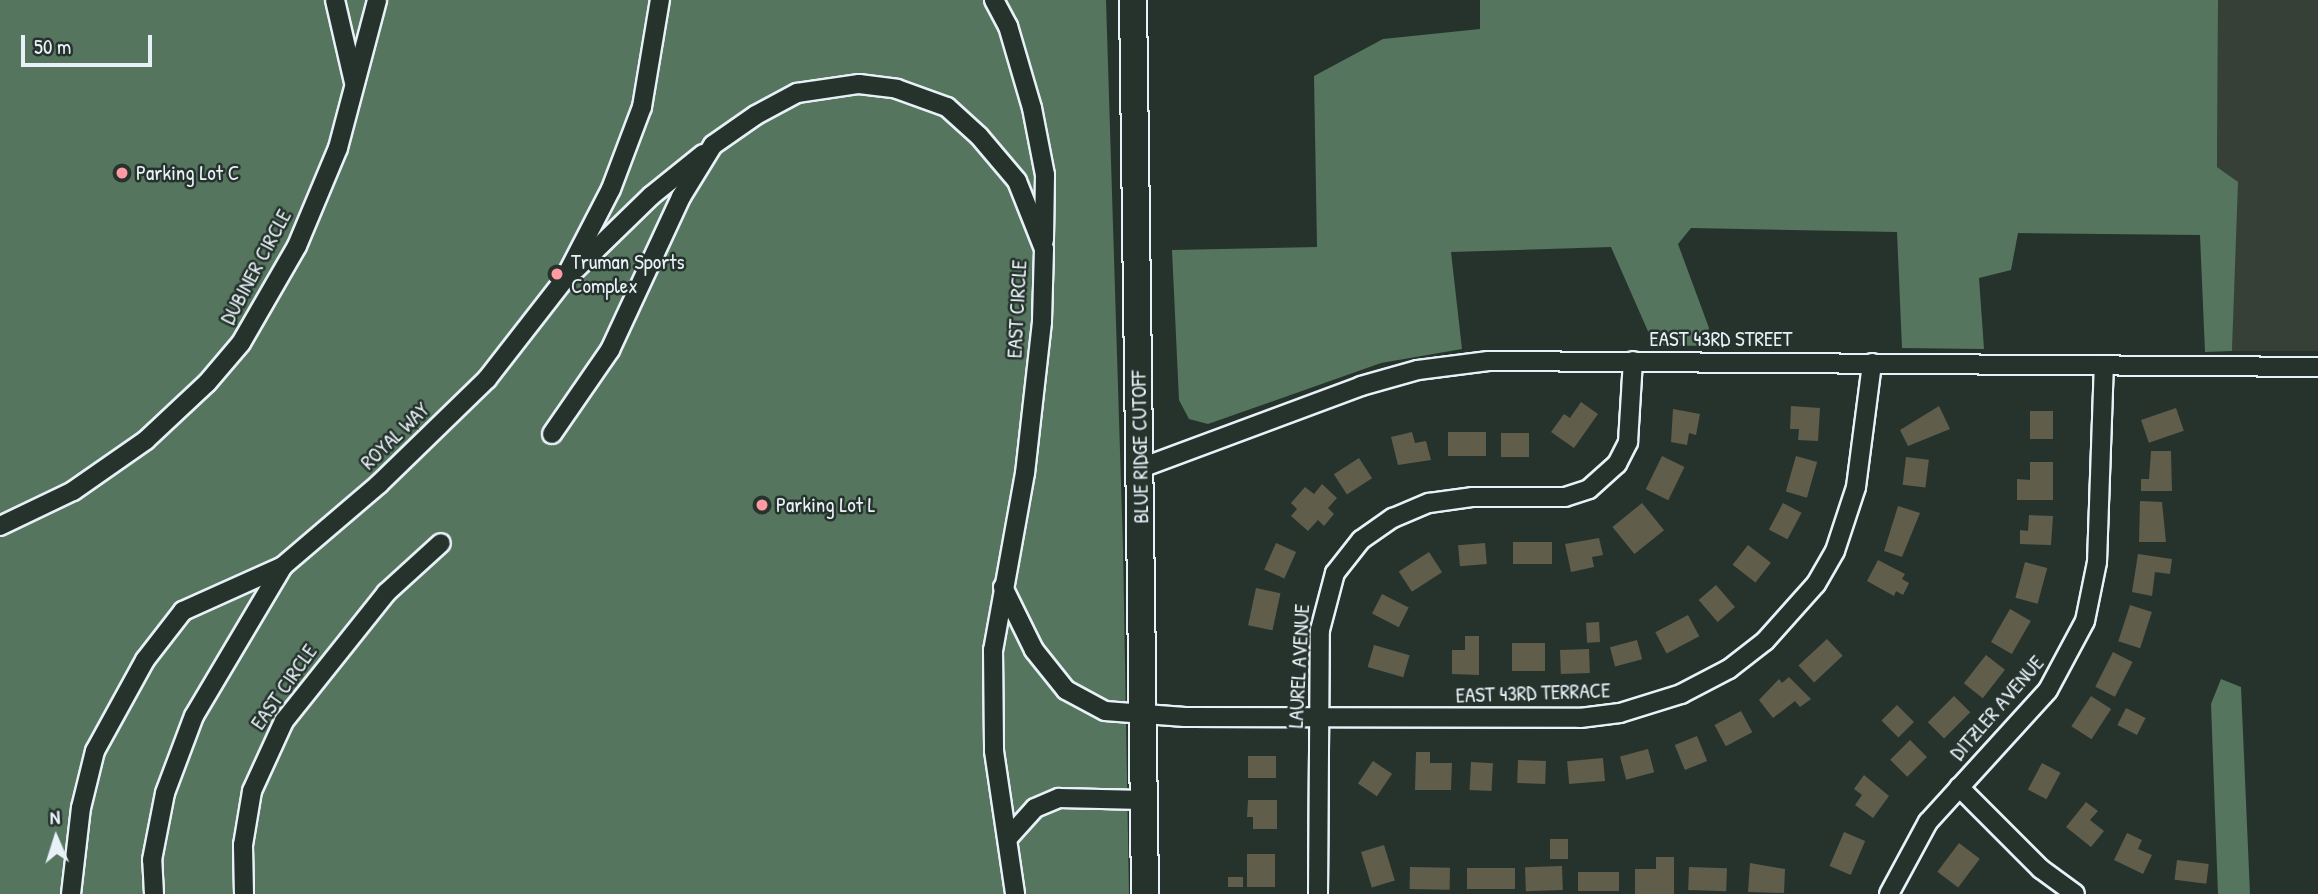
<!DOCTYPE html>
<style>
body{margin:0}
#map{position:relative;width:2318px;height:894px;overflow:hidden;background:#26332d;font-family:"Patrick Hand",sans-serif}
div>[style]{position:absolute}
[style*='--x']{left:calc(var(--x)*1px);top:calc(var(--y)*1px);width:calc(var(--w)*1px);rotate:calc(var(--a)*1deg)}
.built>*{inset:0;background:#374036}
.green>*{inset:0;background:#55755f}
.building>*{inset:0;background:#605d4a;transform-origin:0 0}
.roads{filter:drop-shadow(2px 0 #e8f1f8) drop-shadow(-2px 0 #e8f1f8) drop-shadow(0 2px #e8f1f8) drop-shadow(0 -2px #e8f1f8)}
.minor>*{height:18px;margin:-9px;padding:0 9px;transform-origin:9px;border-radius:9px;background:#26332d}
.secondary>*{height:26px;margin:-13px;padding:0 13px;transform-origin:13px;border-radius:13px;background:#26332d}
.dots>*{width:19px;height:19px;translate:-50% -50%;box-sizing:border-box;border:4px solid #26332d;border-radius:50%}
span{translate:-50% -50%;white-space:nowrap;text-align:center;line-height:1.15;-webkit-text-stroke:5px #26332d;paint-order:stroke}
.poi-label{font-size:21px;color:#e8f1f8}
.left{translate:0 -50%;text-align:left}
.street-label{font-size:21px;color:#e8f1f8}
.north{position:absolute;left:21px;top:803px;width:70px;height:70px;-webkit-text-stroke:5px #26332d;paint-order:stroke;rotate:357deg;font-size:19px;font-weight:700;line-height:28px;text-align:center;color:#e8f1f8}
.north::after{content:'';display:block;margin:auto;width:24px;height:32px;background:#e8f1f8;clip-path:polygon(50% 0,100% 100%,50% 72%,0 100%)}
.scale{position:absolute;left:21px;top:35px;width:131px;height:32px;box-sizing:border-box;border:4px solid #e8f1f8;border-top:0;padding-left:9px;font-size:21px;line-height:24px;white-space:nowrap;color:#e8f1f8;-webkit-text-stroke:5px #26332d;paint-order:stroke}
</style>
<div id="map">
<div class="built">
<div style="clip-path:polygon(2218px 0,2318px 0,2318px 351px,2232px 351px,2237px 182px,2217px 167px)"></div>
</div>
<div class="green">
<div style="clip-path:polygon(0 0,1106px 0,1123px 548px,1129px 894px,0 894px)"></div>
<div style="clip-path:polygon(1480px 0,2218px 0,2217px 167px,2238px 182px,2232px 351px,2205px 352px,2200px 235px,2018px 233px,2011px 270px,1979px 278px,1984px 349px,1902px 348px,1897px 232px,1691px 228px,1678px 244px,1709px 328px,1703px 346px,1654px 345px,1611px 247px,1451px 252px,1462px 349px,1381px 363px,1208px 424px,1189px 419px,1179px 400px,1172px 250px,1317px 247px,1314px 76px,1383px 39px,1480px 29px)"></div>
<div style="clip-path:polygon(2221px 679px,2241px 687px,2250px 894px,2218px 894px,2211px 704px)"></div>
</div>
<div class="building">
<div style="clip-path:polygon(1581px 402px,1598px 414px,1574px 448px,1551px 432px,1564px 414px,1570px 418px)"></div>
<div style="clip-path:polygon(1791px 406px,1820px 408px,1818px 441px,1798px 440px,1799px 429px,1790px 429px)"></div>
<div style="clip-path:polygon(1939px 406px,1950px 429px,1908px 446px,1900px 430px)"></div>
<div style="left:2176px;top:408px;width:24px;height:37px;rotate:71deg"></div>
<div style="clip-path:polygon(1673px 409px,1700px 414px,1696px 435px,1689px 433px,1687px 445px,1671px 442px)"></div>
<div style="left:2030px;top:411px;width:23px;height:28px"></div>
<div style="clip-path:polygon(1412px 432px,1415px 443px,1426px 441px,1431px 460px,1398px 465px,1391px 437px)"></div>
<div style="left:1486px;top:432px;width:24px;height:38px;rotate:90deg"></div>
<div style="left:1501px;top:433px;width:28px;height:24px"></div>
<div style="clip-path:polygon(2151px 451px,2171px 451px,2172px 491px,2141px 491px,2141px 479px,2149px 479px)"></div>
<div style="left:1662px;top:456px;width:25px;height:37px;rotate:26deg"></div>
<div style="left:1796px;top:456px;width:22px;height:37px;rotate:16deg"></div>
<div style="left:1906px;top:457px;width:23px;height:28px;rotate:7deg"></div>
<div style="left:1359px;top:458px;width:24px;height:30px;rotate:57deg"></div>
<div style="clip-path:polygon(2030px 462px,2053px 462px,2053px 500px,2017px 500px,2017px 479px,2030px 480px)"></div>
<div style="clip-path:polygon(1322px 484px,1337px 498px,1328px 508px,1334px 514px,1324px 526px,1318px 520px,1308px 531px,1291px 516px,1297px 509px,1291px 503px,1305px 487px,1314px 494px)"></div>
<div style="clip-path:polygon(2140px 501px,2162px 502px,2166px 542px,2139px 542px)"></div>
<div style="left:1642px;top:503px;width:35px;height:38px;rotate:51deg"></div>
<div style="left:1783px;top:503px;width:21px;height:30px;rotate:28deg"></div>
<div style="clip-path:polygon(1898px 506px,1920px 513px,1902px 557px,1884px 551px)"></div>
<div style="clip-path:polygon(2029px 515px,2053px 516px,2051px 545px,2020px 544px,2020px 530px,2028px 531px)"></div>
<div style="clip-path:polygon(1599px 538px,1603px 555px,1592px 557px,1594px 567px,1571px 572px,1565px 544px)"></div>
<div style="left:1552px;top:542px;width:22px;height:39px;rotate:90deg"></div>
<div style="left:1276px;top:543px;width:22px;height:29px;rotate:24deg"></div>
<div style="left:1485px;top:543px;width:21px;height:27px;rotate:85deg"></div>
<div style="left:1748px;top:545px;width:29px;height:25px;rotate:38deg"></div>
<div style="left:1429px;top:552px;width:24px;height:36px;rotate:57deg"></div>
<div style="clip-path:polygon(2138px 554px,2172px 559px,2170px 574px,2155px 572px,2152px 596px,2132px 592px)"></div>
<div style="clip-path:polygon(1878px 560px,1905px 574px,1902px 579px,1909px 583px,1903px 595px,1896px 591px,1894px 596px,1867px 581px)"></div>
<div style="left:2025px;top:562px;width:23px;height:37px;rotate:15deg"></div>
<div style="left:1716px;top:585px;width:29px;height:23px;rotate:49deg"></div>
<div style="left:1256px;top:588px;width:25px;height:38px;rotate:12deg"></div>
<div style="left:1382px;top:594px;width:30px;height:22px;rotate:27deg"></div>
<div style="left:2130px;top:605px;width:23px;height:38px;rotate:18deg"></div>
<div style="left:2010px;top:609px;width:24px;height:38px;rotate:30deg"></div>
<div style="left:1688px;top:615px;width:24px;height:37px;rotate:62deg"></div>
<div style="left:1599px;top:622px;width:20px;height:13px;rotate:87deg"></div>
<div style="clip-path:polygon(1465px 636px,1479px 636px,1479px 675px,1452px 674px,1452px 650px,1465px 650px)"></div>
<div style="left:1827px;top:639px;width:23px;height:39px;rotate:47deg"></div>
<div style="left:1637px;top:640px;width:20px;height:28px;rotate:75deg"></div>
<div style="left:1512px;top:643px;width:33px;height:28px"></div>
<div style="left:1374px;top:645px;width:37px;height:23px;rotate:16deg"></div>
<div style="left:1589px;top:649px;width:24px;height:29px;rotate:88deg"></div>
<div style="left:2113px;top:652px;width:22px;height:39px;rotate:27deg"></div>
<div style="left:1986px;top:655px;width:24px;height:36px;rotate:38deg"></div>
<div style="clip-path:polygon(1789px 677px,1811px 699px,1800px 707px,1795px 701px,1773px 718px,1759px 700px,1779px 679px,1782px 683px)"></div>
<div style="left:1954px;top:696px;width:23px;height:37px;rotate:45deg"></div>
<div style="left:2091px;top:696px;width:24px;height:36px;rotate:33deg"></div>
<div style="left:1897px;top:705px;width:24px;height:22px;rotate:45deg"></div>
<div style="left:2126px;top:708px;width:22px;height:19px;rotate:27deg"></div>
<div style="left:1741px;top:711px;width:24px;height:30px;rotate:62deg"></div>
<div style="left:1697px;top:736px;width:27px;height:24px;rotate:68deg"></div>
<div style="left:1910px;top:740px;width:24px;height:28px;rotate:45deg"></div>
<div style="left:1648px;top:749px;width:24px;height:29px;rotate:75deg"></div>
<div style="clip-path:polygon(1416px 752px,1430px 752px,1430px 763px,1452px 763px,1451px 790px,1415px 790px)"></div>
<div style="left:1248px;top:756px;width:28px;height:22px"></div>
<div style="left:1603px;top:758px;width:23px;height:36px;rotate:85deg"></div>
<div style="left:1518px;top:760px;width:28px;height:23px;rotate:2deg"></div>
<div style="left:1373px;top:761px;width:23px;height:27px;rotate:34deg"></div>
<div style="left:1471px;top:762px;width:22px;height:28px;rotate:3deg"></div>
<div style="left:2042px;top:763px;width:21px;height:30px;rotate:28deg"></div>
<div style="clip-path:polygon(1864px 775px,1889px 796px,1873px 818px,1855px 805px,1862px 795px,1854px 789px)"></div>
<div style="clip-path:polygon(1248px 800px,1277px 800px,1277px 829px,1253px 829px,1253px 817px,1247px 817px)"></div>
<div style="clip-path:polygon(2086px 802px,2098px 811px,2090px 820px,2104px 831px,2091px 847px,2066px 827px)"></div>
<div style="left:1844px;top:832px;width:23px;height:37px;rotate:23deg"></div>
<div style="clip-path:polygon(2127px 833px,2142px 840px,2138px 849px,2152px 855px,2143px 874px,2114px 860px)"></div>
<div style="left:1550px;top:839px;width:18px;height:20px"></div>
<div style="left:1959px;top:843px;width:26px;height:36px;rotate:37deg"></div>
<div style="left:1384px;top:845px;width:37px;height:24px;rotate:73deg"></div>
<div style="left:1247px;top:854px;width:28px;height:33px"></div>
<div style="clip-path:polygon(1656px 857px,1674px 857px,1674px 894px,1635px 894px,1635px 869px,1656px 869px)"></div>
<div style="left:2177px;top:860px;width:32px;height:20px;rotate:7deg"></div>
<div style="clip-path:polygon(1750px 863px,1785px 869px,1784px 893px,1748px 892px)"></div>
<div style="left:1562px;top:866px;width:24px;height:37px;rotate:88deg"></div>
<div style="left:1410px;top:867px;width:40px;height:22px;rotate:1deg"></div>
<div style="left:1689px;top:867px;width:38px;height:23px;rotate:2deg"></div>
<div style="left:1467px;top:868px;width:48px;height:21px"></div>
<div style="left:1619px;top:872px;width:19px;height:41px;rotate:90deg"></div>
<div style="left:1228px;top:877px;width:15px;height:10px"></div>
</div>
<div class="roads">
<div class="minor">
<div style="--x:335;--y:0;--w:84;--a:77"></div>
<div style="--x:994;--y:0;--w:30;--a:62"></div>
<div style="--x:1008;--y:26;--w:85;--a:73.7"></div>
<div style="--x:1032;--y:108;--w:68;--a:79"></div>
<div style="--x:1045;--y:175;--w:65;--a:90.9"></div>
<div style="--x:576;--y:269;--w:105;--a:-44.2"></div>
<div style="--x:651;--y:196;--w:67;--a:-38.9"></div>
<div style="--x:552;--y:434;--w:102;--a:-55.4"></div>
<div style="--x:610;--y:350;--w:169;--a:-65.1"></div>
<div style="--x:681;--y:197;--w:61;--a:-58.4"></div>
<div style="--x:713;--y:145;--w:52;--a:-34.9"></div>
<div style="--x:756;--y:115;--w:47;--a:-28.2"></div>
<div style="--x:797;--y:93;--w:63;--a:-8.3"></div>
<div style="--x:859;--y:84;--w:38;--a:7"></div>
<div style="--x:897;--y:89;--w:53;--a:19.8"></div>
<div style="--x:947;--y:107;--w:43;--a:42.2"></div>
<div style="--x:979;--y:136;--w:59;--a:49.8"></div>
<div style="--x:1017;--y:181;--w:73;--a:68.3"></div>
<div style="--x:1044;--y:249;--w:73;--a:91.6"></div>
<div style="--x:1042;--y:322;--w:152;--a:96.4"></div>
<div style="--x:1025;--y:473;--w:180;--a:100.2"></div>
<div style="--x:993;--y:650;--w:101;--a:89.4"></div>
<div style="--x:994;--y:751;--w:145;--a:81.6"></div>
<div style="--x:1141;--y:468;--w:235;--a:-20.4"></div>
<div style="--x:1361;--y:386;--w:59;--a:-15.7"></div>
<div style="--x:1418;--y:370;--w:71;--a:-7.3"></div>
<div style="--x:1488;--y:361;--w:830;--a:0.41"></div>
<div style="--x:0;--y:526;--w:81;--a:-25.6"></div>
<div style="--x:73;--y:491;--w:89;--a:-34.9"></div>
<div style="--x:146;--y:440;--w:83;--a:-43.1"></div>
<div style="--x:207;--y:383;--w:52;--a:-49.6"></div>
<div style="--x:241;--y:343;--w:112;--a:-60"></div>
<div style="--x:297;--y:246;--w:106;--a:-67.3"></div>
<div style="--x:338;--y:148;--w:153;--a:-75.2"></div>
<div style="--x:1003;--y:587;--w:70;--a:63.8"></div>
<div style="--x:1034;--y:650;--w:51;--a:51.3"></div>
<div style="--x:1066;--y:690;--w:44;--a:28.3"></div>
<div style="--x:1105;--y:711;--w:80;--a:4.3"></div>
<div style="--x:1185;--y:717;--w:395;--a:0.1"></div>
<div style="--x:1580;--y:718;--w:40;--a:-7.1"></div>
<div style="--x:1620;--y:713;--w:64;--a:-17.3"></div>
<div style="--x:1681;--y:694;--w:54;--a:-27.5"></div>
<div style="--x:1729;--y:669;--w:46;--a:-37.9"></div>
<div style="--x:1765;--y:641;--w:76;--a:-48.2"></div>
<div style="--x:1816;--y:584;--w:38;--a:-60"></div>
<div style="--x:1835;--y:551;--w:67;--a:-71.8"></div>
<div style="--x:1856;--y:487;--w:125;--a:-82.6"></div>
<div style="--x:1959;--y:787;--w:116;--a:45"></div>
<div style="--x:2041;--y:869;--w:42;--a:36.3"></div>
<div style="--x:1008;--y:838;--w:40;--a:-48"></div>
<div style="--x:1035;--y:808;--w:26;--a:-23"></div>
<div style="--x:1059;--y:798;--w:84;--a:1.4"></div>
<div style="--x:71;--y:894;--w:87;--a:-83.4"></div>
<div style="--x:81;--y:808;--w:59;--a:-76.2"></div>
<div style="--x:95;--y:751;--w:104;--a:-61.2"></div>
<div style="--x:145;--y:660;--w:62;--a:-52.2"></div>
<div style="--x:183;--y:611;--w:110;--a:-24.2"></div>
<div style="--x:154;--y:894;--w:34;--a:-93"></div>
<div style="--x:152;--y:860;--w:68;--a:-79"></div>
<div style="--x:165;--y:793;--w:82;--a:-69.4"></div>
<div style="--x:194;--y:716;--w:174;--a:-59.3"></div>
<div style="--x:283;--y:566;--w:126;--a:-40.5"></div>
<div style="--x:379;--y:484;--w:151;--a:-44.2"></div>
<div style="--x:487;--y:379;--w:125;--a:-52.1"></div>
<div style="--x:564;--y:280;--w:102;--a:-62.7"></div>
<div style="--x:611;--y:189;--w:88;--a:-69.3"></div>
<div style="--x:642;--y:107;--w:109;--a:-80.5"></div>
<div style="--x:244;--y:894;--w:49;--a:-91.2"></div>
<div style="--x:243;--y:845;--w:55;--a:-80.5"></div>
<div style="--x:252;--y:791;--w:77;--a:-65.4"></div>
<div style="--x:284;--y:721;--w:164;--a:-51.4"></div>
<div style="--x:386;--y:593;--w:74;--a:-42.3"></div>
<div style="--x:1318;--y:894;--w:264;--a:-89.6"></div>
<div style="--x:1320;--y:630;--w:59;--a:-75.3"></div>
<div style="--x:1335;--y:573;--w:42;--a:-51.8"></div>
<div style="--x:1361;--y:540;--w:39;--a:-35"></div>
<div style="--x:1393;--y:518;--w:39;--a:-23"></div>
<div style="--x:1429;--y:503;--w:43;--a:-7.9"></div>
<div style="--x:1472;--y:497;--w:93;--a:0"></div>
<div style="--x:1565;--y:497;--w:25;--a:-18"></div>
<div style="--x:1589;--y:489;--w:38;--a:-42"></div>
<div style="--x:1617;--y:464;--w:25;--a:-63"></div>
<div style="--x:1628;--y:442;--w:81;--a:-86.5"></div>
<div style="--x:1889;--y:894;--w:82;--a:-61.6"></div>
<div style="--x:1928;--y:822;--w:178;--a:-47.7"></div>
<div style="--x:2048;--y:690;--w:78;--a:-61.8"></div>
<div style="--x:2085;--y:621;--w:60;--a:-78.5"></div>
<div style="--x:2097;--y:562;--w:197;--a:-88"></div>
</div>
<div class="secondary">
<div style="--x:1133;--y:0;--w:894;--a:89.23"></div>
</div>
</div>
<div class="dots">
<div style="left:122px;top:173px;background:#ff9aa2"></div>
<div style="left:557px;top:274px;background:#ff9aa2"></div>
<div style="left:762px;top:505px;background:#ff9aa2"></div>
</div>
<div class="poi-label">
<span class="left" style="left:136px;top:173px">Parking Lot C</span>
<span class="left" style="left:571px;top:274px">Truman Sports<br>Complex</span>
<span class="left" style="left:776px;top:505px">Parking Lot L</span>
</div>
<div class="street-label">
<span style="left:256px;top:267px;rotate:-62deg">DUBINER CIRCLE</span>
<span style="left:1017px;top:309px;rotate:-87deg">EAST CIRCLE</span>
<span style="left:1721px;top:339px">EAST 43RD STREET</span>
<span style="left:395px;top:436px;rotate:-44deg">ROYAL WAY</span>
<span style="left:1140px;top:447px;rotate:-91deg">BLUE RIDGE CUTOFF</span>
<span style="left:1299px;top:666px;rotate:-87deg">LAUREL AVENUE</span>
<span style="left:284px;top:687px;rotate:-55deg">EAST CIRCLE</span>
<span style="left:1533px;top:693px;rotate:-2deg">EAST 43RD TERRACE</span>
<span style="left:1997px;top:708px;rotate:-49deg">DITZLER AVENUE</span>
</div>
<div class="north">N</div>
<div class="scale">50 m</div>
</div>
